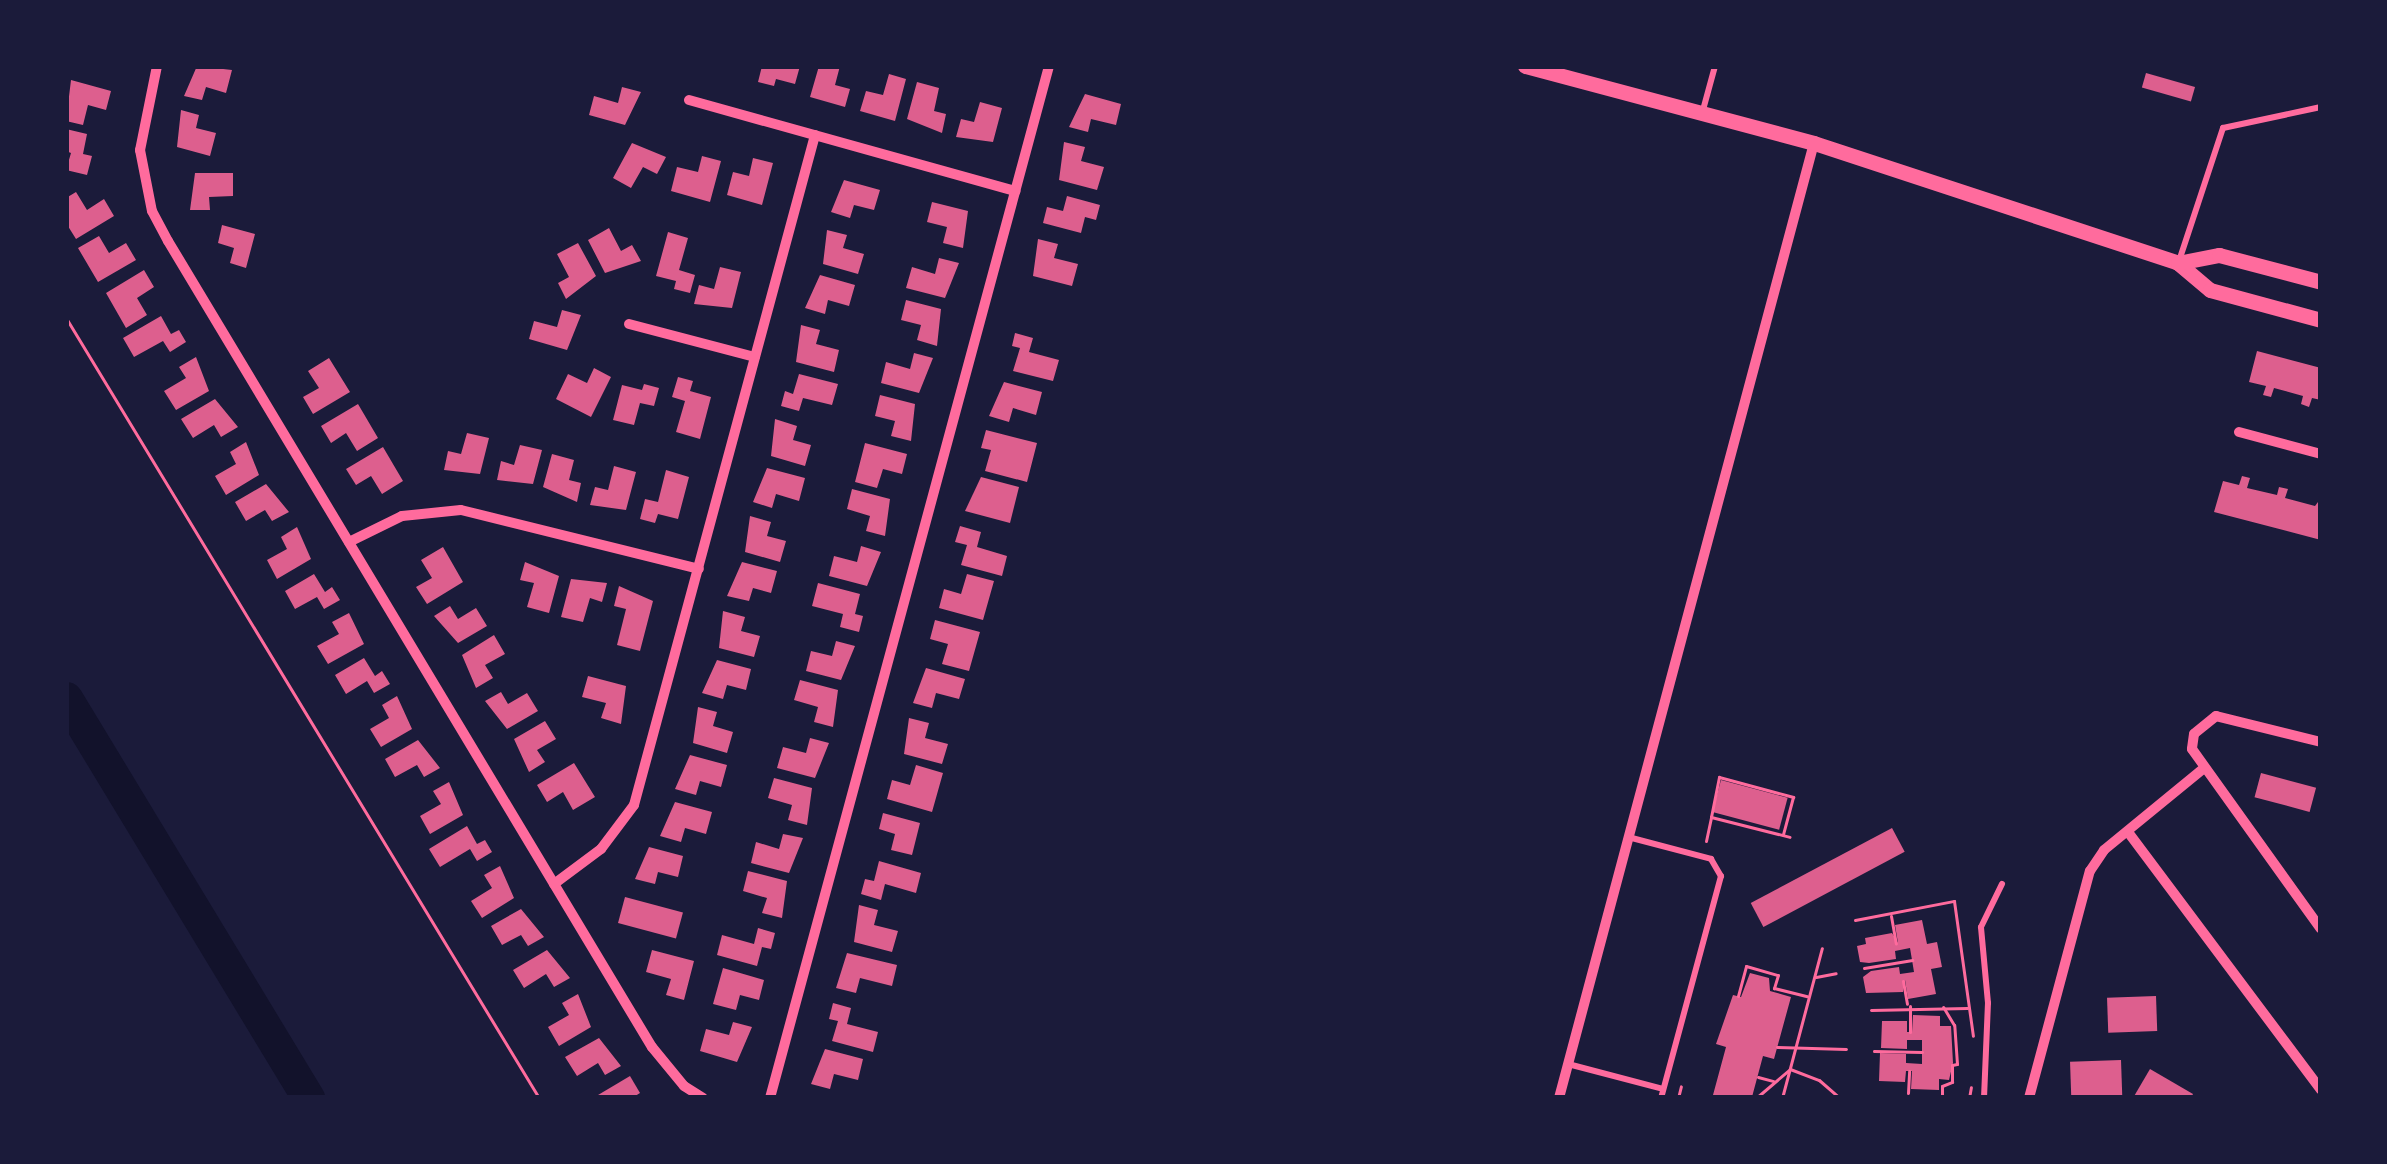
<!DOCTYPE html>
<style>
body{margin:0}
#map{position:relative;width:2387px;height:1164px;overflow:hidden;background:#1b1b3a;font-family:"Sofia Sans Condensed",sans-serif}
div>[style]{position:absolute}
[style*='--x']{left:calc(var(--x)*1px);top:calc(var(--y)*1px);width:calc(var(--w)*1px);rotate:calc(var(--a)*1deg)}
.river>*{height:33px;margin:-16.5px;padding:0 16.5px;transform-origin:16.5px;border-radius:16.5px;background:#12122b}
.building>*{inset:0;background:#dd5f8e;transform-origin:0 0}
.path>*{height:3px;margin:-1.5px;padding:0 1.5px;transform-origin:1.5px;border-radius:1.5px;background:#ff6b9d}
.service>*{height:6px;margin:-3px;padding:0 3px;transform-origin:3px;border-radius:3px;background:#ff6b9d}
.minor>*{height:10px;margin:-5px;padding:0 5px;transform-origin:5px;border-radius:5px;background:#ff6b9d}
.secondary>*{height:15px;margin:-7.5px;padding:0 7.5px;transform-origin:7.5px;border-radius:7.5px;background:#ff6b9d}
span{translate:-50% -50%;white-space:nowrap;text-align:center;line-height:1.15;-webkit-text-stroke:10px #1b1b3a;paint-order:stroke}
.frame{position:absolute;inset:0;border:69px solid #1b1b3a;pointer-events:none}
</style>
<div id="map">
<div class="river">
<div style="--x:66;--y:698;--w:468;--a:58.8"></div>
</div>
<div class="building">
<div style="clip-path:polygon(197px 66px,232px 70px,226px 93px,206px 87px,202px 100px,184px 96px)"></div>
<div style="clip-path:polygon(762px 66px,776px 67px,800px 66px,795px 84px,776px 79px,774px 86px,758px 82px)"></div>
<div style="clip-path:polygon(819px 66px,840px 66px,835px 85px,850px 89px,845px 107px,810px 97px)"></div>
<div style="left:2146px;top:73px;width:51px;height:15px;rotate:16deg"></div>
<div style="clip-path:polygon(889px 74px,906px 79px,895px 121px,860px 111px,866px 91px,883px 95px)"></div>
<div style="clip-path:polygon(71px 80px,111px 91px,106px 110px,88px 105px,83px 125px,66px 121px)"></div>
<div style="clip-path:polygon(917px 82px,939px 88px,934px 111px,946px 114px,942px 133px,907px 119px)"></div>
<div style="clip-path:polygon(622px 87px,641px 92px,625px 125px,589px 115px,594px 96px,618px 103px)"></div>
<div style="clip-path:polygon(1085px 94px,1121px 104px,1116px 125px,1091px 119px,1088px 132px,1069px 127px)"></div>
<div style="clip-path:polygon(980px 102px,1002px 108px,993px 142px,956px 137px,961px 119px,974px 122px)"></div>
<div style="clip-path:polygon(181px 110px,199px 115px,196px 128px,216px 133px,210px 156px,177px 147px)"></div>
<div style="clip-path:polygon(66px 129px,87px 134px,83px 154px,92px 156px,87px 175px,66px 170px,71px 153px,66px 151px)"></div>
<div style="clip-path:polygon(1064px 142px,1085px 147px,1081px 161px,1104px 167px,1097px 190px,1059px 180px)"></div>
<div style="clip-path:polygon(632px 143px,666px 157px,657px 174px,643px 167px,631px 188px,613px 178px)"></div>
<div style="clip-path:polygon(702px 156px,721px 161px,710px 202px,671px 191px,677px 167px,698px 172px)"></div>
<div style="clip-path:polygon(753px 158px,773px 163px,762px 205px,727px 195px,733px 172px,749px 176px)"></div>
<div style="clip-path:polygon(195px 173px,233px 173px,233px 196px,209px 197px,210px 210px,190px 210px)"></div>
<div style="clip-path:polygon(844px 180px,880px 190px,874px 210px,854px 205px,850px 218px,831px 212px)"></div>
<div style="clip-path:polygon(76px 192px,87px 210px,104px 199px,114px 216px,76px 239px,66px 223px,66px 198px)"></div>
<div style="clip-path:polygon(1067px 196px,1100px 205px,1096px 220px,1085px 217px,1081px 233px,1043px 223px,1047px 207px,1063px 211px)"></div>
<div style="clip-path:polygon(932px 202px,968px 211px,963px 248px,943px 243px,947px 227px,927px 222px)"></div>
<div style="clip-path:polygon(222px 225px,255px 234px,246px 268px,230px 263px,234px 248px,218px 243px)"></div>
<div style="clip-path:polygon(609px 228px,621px 251px,632px 245px,641px 261px,605px 273px,588px 240px)"></div>
<div style="clip-path:polygon(827px 230px,847px 235px,843px 248px,864px 254px,858px 274px,823px 264px)"></div>
<div style="clip-path:polygon(668px 232px,688px 238px,679px 270px,695px 275px,690px 293px,674px 289px,676px 281px,656px 276px)"></div>
<div style="clip-path:polygon(99px 236px,109px 253px,126px 243px,136px 260px,98px 282px,78px 248px)"></div>
<div style="clip-path:polygon(1038px 239px,1058px 244px,1054px 258px,1078px 264px,1072px 286px,1033px 276px)"></div>
<div style="clip-path:polygon(578px 243px,596px 276px,566px 299px,558px 283px,569px 277px,557px 254px)"></div>
<div style="clip-path:polygon(939px 258px,959px 263px,945px 298px,906px 288px,912px 267px,935px 274px)"></div>
<div style="clip-path:polygon(720px 267px,741px 272px,732px 308px,694px 304px,699px 285px,714px 289px)"></div>
<div style="clip-path:polygon(144px 270px,154px 287px,137px 298px,147px 315px,126px 328px,106px 293px)"></div>
<div style="clip-path:polygon(820px 275px,855px 285px,849px 306px,828px 300px,825px 314px,805px 308px)"></div>
<div style="clip-path:polygon(906px 300px,941px 309px,937px 346px,917px 340px,921px 325px,901px 320px)"></div>
<div style="clip-path:polygon(562px 310px,581px 315px,567px 350px,529px 339px,534px 321px,557px 327px)"></div>
<div style="clip-path:polygon(161px 316px,171px 334px,179px 330px,186px 342px,170px 352px,163px 341px,134px 357px,123px 338px)"></div>
<div style="clip-path:polygon(801px 325px,820px 330px,816px 344px,839px 350px,834px 372px,796px 362px)"></div>
<div style="clip-path:polygon(1015px 333px,1033px 338px,1029px 352px,1059px 360px,1053px 381px,1013px 371px,1020px 348px,1012px 346px)"></div>
<div style="clip-path:polygon(2257px 351px,2321px 368px,2321px 400px,2312px 398px,2309px 407px,2301px 404px,2303px 396px,2274px 388px,2271px 397px,2263px 395px,2266px 386px,2249px 382px)"></div>
<div style="clip-path:polygon(914px 353px,933px 358px,919px 393px,881px 383px,886px 362px,910px 369px)"></div>
<div style="clip-path:polygon(196px 357px,209px 391px,176px 410px,164px 391px,186px 378px,179px 367px)"></div>
<div style="clip-path:polygon(329px 358px,350px 392px,313px 414px,303px 397px,319px 388px,308px 371px)"></div>
<div style="clip-path:polygon(594px 368px,611px 377px,591px 417px,556px 399px,568px 374px,587px 383px)"></div>
<div style="clip-path:polygon(799px 374px,838px 384px,832px 405px,803px 398px,799px 411px,781px 406px,785px 391px,793px 394px)"></div>
<div style="clip-path:polygon(678px 377px,693px 381px,690px 391px,711px 397px,700px 439px,676px 432px,685px 401px,672px 397px)"></div>
<div style="clip-path:polygon(1004px 382px,1042px 392px,1036px 415px,1013px 408px,1009px 422px,989px 416px)"></div>
<div style="clip-path:polygon(644px 384px,659px 388px,654px 406px,640px 403px,634px 425px,613px 420px,622px 385px,642px 390px)"></div>
<div style="clip-path:polygon(880px 395px,915px 404px,911px 441px,891px 436px,895px 421px,875px 416px)"></div>
<div style="clip-path:polygon(215px 399px,238px 427px,221px 437px,214px 425px,193px 438px,181px 419px)"></div>
<div style="clip-path:polygon(358px 404px,378px 438px,357px 451px,346px 433px,331px 443px,321px 426px)"></div>
<div style="clip-path:polygon(775px 419px,797px 426px,793px 440px,811px 445px,805px 466px,771px 456px)"></div>
<div style="clip-path:polygon(986px 430px,1037px 443px,1027px 482px,985px 471px,991px 450px,981px 448px)"></div>
<div style="clip-path:polygon(467px 433px,489px 438px,480px 474px,444px 470px,448px 451px,461px 454px)"></div>
<div style="clip-path:polygon(246px 442px,259px 475px,226px 495px,215px 476px,236px 464px,230px 452px)"></div>
<div style="clip-path:polygon(865px 443px,907px 454px,902px 474px,883px 469px,877px 488px,855px 482px)"></div>
<div style="clip-path:polygon(520px 445px,542px 450px,533px 484px,497px 480px,501px 461px,514px 465px)"></div>
<div style="clip-path:polygon(383px 447px,403px 481px,382px 494px,371px 476px,356px 485px,346px 469px)"></div>
<div style="clip-path:polygon(552px 454px,574px 460px,569px 480px,581px 483px,577px 502px,543px 487px)"></div>
<div style="clip-path:polygon(614px 466px,636px 472px,626px 510px,590px 505px,595px 487px,608px 490px)"></div>
<div style="clip-path:polygon(767px 468px,805px 478px,799px 501px,776px 494px,772px 508px,753px 502px)"></div>
<div style="clip-path:polygon(666px 470px,689px 477px,678px 519px,658px 514px,655px 523px,640px 519px,645px 499px,658px 502px)"></div>
<div style="clip-path:polygon(2242px 476px,2250px 478px,2247px 488px,2277px 495px,2279px 487px,2288px 489px,2285px 498px,2315px 506px,2321px 498px,2321px 540px,2214px 512px,2223px 481px,2239px 485px)"></div>
<div style="clip-path:polygon(981px 477px,1019px 487px,1010px 523px,965px 511px)"></div>
<div style="clip-path:polygon(266px 484px,289px 512px,272px 521px,265px 510px,246px 521px,235px 502px)"></div>
<div style="clip-path:polygon(852px 489px,890px 499px,885px 536px,866px 531px,870px 516px,847px 509px)"></div>
<div style="clip-path:polygon(750px 516px,771px 522px,767px 536px,786px 541px,780px 562px,745px 552px)"></div>
<div style="clip-path:polygon(960px 526px,981px 532px,977px 547px,1007px 556px,1002px 576px,961px 565px,967px 545px,955px 542px)"></div>
<div style="clip-path:polygon(297px 527px,311px 559px,277px 579px,267px 560px,287px 549px,281px 537px)"></div>
<div style="clip-path:polygon(861px 546px,881px 552px,867px 586px,829px 576px,834px 556px,857px 562px)"></div>
<div style="clip-path:polygon(443px 547px,463px 582px,427px 604px,416px 587px,432px 578px,421px 560px)"></div>
<div style="clip-path:polygon(525px 562px,559px 576px,549px 613px,527px 607px,534px 583px,520px 580px)"></div>
<div style="clip-path:polygon(742px 562px,777px 571px,771px 593px,753px 588px,749px 601px,727px 596px)"></div>
<div style="clip-path:polygon(314px 574px,325px 592px,332px 587px,340px 600px,324px 609px,317px 597px,295px 609px,285px 591px)"></div>
<div style="clip-path:polygon(967px 574px,994px 581px,983px 620px,939px 608px,944px 589px,961px 594px)"></div>
<div style="clip-path:polygon(571px 579px,607px 583px,602px 602px,590px 598px,583px 622px,561px 617px)"></div>
<div style="clip-path:polygon(818px 583px,860px 594px,855px 614px,863px 616px,859px 632px,840px 627px,843px 614px,812px 606px)"></div>
<div style="clip-path:polygon(619px 586px,653px 601px,640px 651px,617px 645px,626px 609px,614px 606px)"></div>
<div style="clip-path:polygon(450px 606px,458px 619px,476px 608px,487px 626px,458px 643px,434px 616px)"></div>
<div style="clip-path:polygon(723px 611px,745px 617px,741px 631px,760px 636px,754px 657px,719px 648px)"></div>
<div style="clip-path:polygon(349px 613px,364px 644px,328px 664px,317px 646px,339px 634px,332px 622px)"></div>
<div style="clip-path:polygon(935px 620px,980px 632px,969px 671px,942px 664px,948px 644px,930px 639px)"></div>
<div style="clip-path:polygon(494px 635px,505px 654px,485px 665px,493px 678px,476px 688px,462px 655px)"></div>
<div style="clip-path:polygon(836px 641px,855px 646px,841px 680px,806px 671px,811px 651px,832px 656px)"></div>
<div style="clip-path:polygon(364px 658px,375px 676px,382px 671px,390px 684px,374px 693px,367px 681px,346px 694px,335px 675px)"></div>
<div style="clip-path:polygon(717px 660px,751px 669px,746px 690px,727px 685px,723px 699px,702px 693px)"></div>
<div style="clip-path:polygon(926px 668px,965px 679px,959px 699px,936px 693px,932px 708px,913px 703px)"></div>
<div style="clip-path:polygon(588px 676px,626px 686px,621px 724px,601px 718px,606px 703px,582px 697px)"></div>
<div style="clip-path:polygon(800px 680px,838px 690px,833px 727px,814px 722px,818px 707px,794px 700px)"></div>
<div style="clip-path:polygon(501px 692px,508px 704px,527px 693px,538px 711px,507px 729px,485px 701px)"></div>
<div style="clip-path:polygon(397px 696px,412px 729px,381px 747px,370px 729px,389px 718px,382px 705px)"></div>
<div style="clip-path:polygon(698px 707px,717px 712px,713px 726px,733px 732px,727px 753px,693px 743px)"></div>
<div style="clip-path:polygon(909px 718px,929px 723px,925px 738px,948px 744px,942px 764px,904px 754px)"></div>
<div style="clip-path:polygon(545px 721px,556px 739px,537px 750px,545px 762px,529px 772px,514px 739px)"></div>
<div style="clip-path:polygon(810px 738px,829px 743px,815px 778px,777px 768px,783px 747px,806px 753px)"></div>
<div style="clip-path:polygon(418px 740px,440px 768px,424px 777px,417px 765px,395px 777px,385px 759px)"></div>
<div style="clip-path:polygon(690px 755px,727px 765px,721px 787px,700px 781px,696px 795px,675px 789px)"></div>
<div style="clip-path:polygon(574px 763px,595px 797px,573px 810px,563px 792px,547px 802px,537px 785px)"></div>
<div style="clip-path:polygon(916px 765px,943px 773px,932px 812px,887px 799px,892px 780px,910px 785px)"></div>
<div style="left:2261px;top:773px;width:57px;height:25px;rotate:15deg"></div>
<div style="clip-path:polygon(774px 778px,812px 788px,807px 825px,788px 820px,792px 805px,768px 798px)"></div>
<div style="left:1721px;top:780px;width:69px;height:33px;rotate:15deg"></div>
<div style="clip-path:polygon(449px 782px,463px 815px,430px 834px,420px 816px,441px 804px,433px 791px)"></div>
<div style="clip-path:polygon(675px 802px,712px 812px,706px 834px,685px 828px,681px 842px,660px 836px)"></div>
<div style="clip-path:polygon(883px 813px,920px 823px,912px 855px,891px 850px,895px 834px,879px 829px)"></div>
<div style="clip-path:polygon(467px 826px,477px 844px,485px 840px,492px 852px,477px 861px,470px 849px,440px 867px,429px 849px)"></div>
<div style="left:1892px;top:828px;width:27px;height:160px;rotate:62deg"></div>
<div style="clip-path:polygon(783px 834px,803px 838px,789px 873px,751px 863px,756px 842px,779px 849px)"></div>
<div style="clip-path:polygon(649px 847px,683px 856px,678px 877px,658px 872px,655px 884px,635px 879px)"></div>
<div style="clip-path:polygon(879px 861px,921px 873px,916px 893px,885px 884px,881px 900px,861px 894px,865px 879px,874px 881px)"></div>
<div style="clip-path:polygon(500px 866px,514px 898px,482px 918px,471px 901px,492px 888px,484px 875px)"></div>
<div style="clip-path:polygon(748px 871px,787px 881px,782px 918px,762px 913px,767px 898px,743px 891px)"></div>
<div style="left:625px;top:897px;width:60px;height:27px;rotate:15deg"></div>
<div style="clip-path:polygon(859px 905px,878px 910px,874px 925px,898px 931px,892px 952px,854px 942px)"></div>
<div style="clip-path:polygon(521px 909px,544px 937px,528px 946px,521px 935px,502px 945px,491px 926px)"></div>
<div style="clip-path:polygon(1922px 920px,1927px 944px,1937px 942px,1942px 967px,1931px 969px,1936px 994px,1908px 999px,1905px 980px,1903px 992px,1866px 993px,1863px 977px,1871px 971px,1899px 967px,1900px 974px,1914px 972px,1910px 948px,1895px 951px,1896px 959px,1869px 963px,1860px 962px,1857px 946px,1866px 944px,1865px 938px,1892px 933px,1898px 943px,1895px 925px)"></div>
<div style="clip-path:polygon(758px 928px,775px 933px,771px 949px,762px 947px,757px 966px,717px 955px,722px 935px,754px 944px)"></div>
<div style="clip-path:polygon(547px 950px,570px 978px,554px 987px,546px 974px,524px 988px,513px 970px)"></div>
<div style="clip-path:polygon(652px 950px,694px 961px,684px 1000px,666px 995px,671px 979px,646px 972px)"></div>
<div style="clip-path:polygon(847px 953px,897px 965px,892px 986px,860px 978px,856px 993px,836px 988px)"></div>
<div style="clip-path:polygon(723px 968px,764px 980px,759px 1000px,740px 995px,736px 1010px,713px 1004px)"></div>
<div style="clip-path:polygon(1750px 973px,1769px 978px,1770px 991px,1791px 997px,1774px 1059px,1763px 1056px,1752px 1097px,1724px 1098px,1713px 1095px,1726px 1047px,1716px 1044px,1733px 995px,1741px 997px)"></div>
<div style="clip-path:polygon(578px 994px,591px 1027px,559px 1046px,548px 1027px,569px 1015px,562px 1003px)"></div>
<div style="left:2156px;top:996px;width:35px;height:49px;rotate:88deg"></div>
<div style="clip-path:polygon(833px 1003px,851px 1008px,847px 1024px,878px 1032px,873px 1052px,832px 1041px,838px 1021px,829px 1019px)"></div>
<div style="clip-path:polygon(1913px 1015px,1940px 1016px,1940px 1026px,1951px 1026px,1953px 1063px,1949px 1080px,1939px 1079px,1939px 1090px,1911px 1089px,1912px 1071px,1906px 1071px,1905px 1082px,1879px 1081px,1880px 1053px,1906px 1054px,1906px 1063px,1922px 1064px,1922px 1040px,1907px 1040px,1907px 1049px,1881px 1048px,1882px 1021px,1907px 1021px,1907px 1032px,1912px 1032px)"></div>
<div style="clip-path:polygon(733px 1022px,752px 1027px,737px 1062px,700px 1051px,706px 1029px,729px 1035px)"></div>
<div style="clip-path:polygon(599px 1038px,621px 1066px,605px 1075px,598px 1063px,577px 1076px,565px 1057px)"></div>
<div style="clip-path:polygon(825px 1049px,863px 1059px,858px 1080px,834px 1074px,830px 1089px,811px 1084px)"></div>
<div style="left:2121px;top:1060px;width:36px;height:51px;rotate:88deg"></div>
<div style="clip-path:polygon(2150px 1069px,2193px 1094px,2191px 1098px,2133px 1098px)"></div>
<div style="clip-path:polygon(630px 1076px,640px 1093px,632px 1098px,593px 1098px)"></div>
</div>
<div class="path">
<div style="--x:66;--y:318;--w:912;--a:58.77"></div>
<div style="--x:1711;--y:817;--w:41;--a:-78.7"></div>
<div style="--x:1719;--y:777;--w:77;--a:15.1"></div>
<div style="--x:1793;--y:797;--w:39;--a:105"></div>
<div style="--x:1706;--y:841;--w:25;--a:-78"></div>
<div style="--x:1711;--y:817;--w:81;--a:14.2"></div>
<div style="--x:1891;--y:916;--w:28;--a:80"></div>
<div style="--x:1855;--y:920;--w:101;--a:-10.9"></div>
<div style="--x:1954;--y:901;--w:136;--a:82"></div>
<div style="--x:1864;--y:968;--w:49;--a:-9.5"></div>
<div style="--x:1816;--y:977;--w:20;--a:-11"></div>
<div style="--x:1903;--y:981;--w:23;--a:80"></div>
<div style="--x:1738;--y:996;--w:31;--a:-75"></div>
<div style="--x:1746;--y:966;--w:33;--a:16"></div>
<div style="--x:1778;--y:975;--w:14;--a:107"></div>
<div style="--x:1774;--y:988;--w:34;--a:14"></div>
<div style="--x:1871;--y:1010;--w:96;--a:-1.2"></div>
<div style="--x:1910;--y:1032;--w:26;--a:-90"></div>
<div style="--x:1777;--y:1047;--w:69;--a:1.7"></div>
<div style="--x:1874;--y:1051;--w:48;--a:1.2"></div>
<div style="--x:1758;--y:1077;--w:16;--a:15"></div>
<div style="--x:1908;--y:1093;--w:22;--a:-87"></div>
<div style="--x:1678;--y:1098;--w:12;--a:-76"></div>
<div style="--x:1756;--y:1098;--w:45;--a:-40.5"></div>
<div style="--x:1790;--y:1069;--w:31;--a:21"></div>
<div style="--x:1819;--y:1080;--w:28;--a:41"></div>
<div style="--x:1782;--y:1098;--w:155;--a:-75.1"></div>
<div style="--x:1942;--y:1098;--w:12;--a:-90"></div>
<div style="--x:1942;--y:1086;--w:11;--a:-22"></div>
<div style="--x:1952;--y:1082;--w:17;--a:-90"></div>
<div style="--x:1952;--y:1065;--w:5;--a:-11"></div>
<div style="--x:1957;--y:1064;--w:39;--a:-94"></div>
<div style="--x:1954;--y:1025;--w:21;--a:-121"></div>
<div style="--x:1969;--y:1098;--w:11;--a:-80"></div>
</div>
<div class="service">
<div style="--x:1703;--y:110;--w:46;--a:-74.7"></div>
<div style="--x:2180;--y:258;--w:137;--a:-71.7"></div>
<div style="--x:2223;--y:128;--w:100;--a:-12.1"></div>
<div style="--x:1628;--y:837;--w:86;--a:14.8"></div>
<div style="--x:1711;--y:859;--w:20;--a:60"></div>
<div style="--x:1721;--y:876;--w:230;--a:105.1"></div>
<div style="--x:1568;--y:1064;--w:98;--a:14.7"></div>
<div style="--x:1984;--y:1098;--w:95;--a:-87.6"></div>
<div style="--x:1988;--y:1003;--w:76;--a:-95.3"></div>
<div style="--x:1981;--y:927;--w:48;--a:-64"></div>
</div>
<div class="minor">
<div style="--x:157;--y:66;--w:86;--a:101.4"></div>
<div style="--x:140;--y:150;--w:62;--a:78.9"></div>
<div style="--x:152;--y:211;--w:34;--a:62"></div>
<div style="--x:168;--y:241;--w:940;--a:59.02"></div>
<div style="--x:652;--y:1047;--w:50;--a:50.6"></div>
<div style="--x:684;--y:1086;--w:22;--a:32"></div>
<div style="--x:689;--y:100;--w:339;--a:15.6"></div>
<div style="--x:629;--y:324;--w:130;--a:14.7"></div>
<div style="--x:2239;--y:432;--w:85;--a:15"></div>
<div style="--x:349;--y:542;--w:59;--a:-26.1"></div>
<div style="--x:402;--y:516;--w:59;--a:-5.8"></div>
<div style="--x:461;--y:510;--w:245;--a:13.9"></div>
<div style="--x:2321;--y:742;--w:108;--a:-166.1"></div>
<div style="--x:2216;--y:716;--w:28;--a:141"></div>
<div style="--x:2194;--y:734;--w:15;--a:98"></div>
<div style="--x:2192;--y:749;--w:221;--a:54.4"></div>
<div style="--x:2128;--y:832;--w:322;--a:53.2"></div>
<div style="--x:554;--y:884;--w:59;--a:-36.7"></div>
<div style="--x:601;--y:849;--w:55;--a:-53.1"></div>
<div style="--x:634;--y:805;--w:694;--a:-74.88"></div>
<div style="--x:770;--y:1098;--w:1069;--a:-74.87"></div>
<div style="--x:1559;--y:1098;--w:988;--a:-75.05"></div>
<div style="--x:2029;--y:1098;--w:235;--a:-75"></div>
<div style="--x:2090;--y:871;--w:25;--a:-56"></div>
<div style="--x:2104;--y:850;--w:128;--a:-39.3"></div>
</div>
<div class="secondary">
<div style="--x:1525;--y:66;--w:299;--a:14.9"></div>
<div style="--x:1814;--y:143;--w:383;--a:18.2"></div>
<div style="--x:2178;--y:263;--w:42;--a:40.2"></div>
<div style="--x:2210;--y:290;--w:115;--a:15.1"></div>
<div style="--x:2178;--y:263;--w:42;--a:-11"></div>
<div style="--x:2219;--y:255;--w:106;--a:14.8"></div>
</div>
<div class="frame"></div>
</div>
